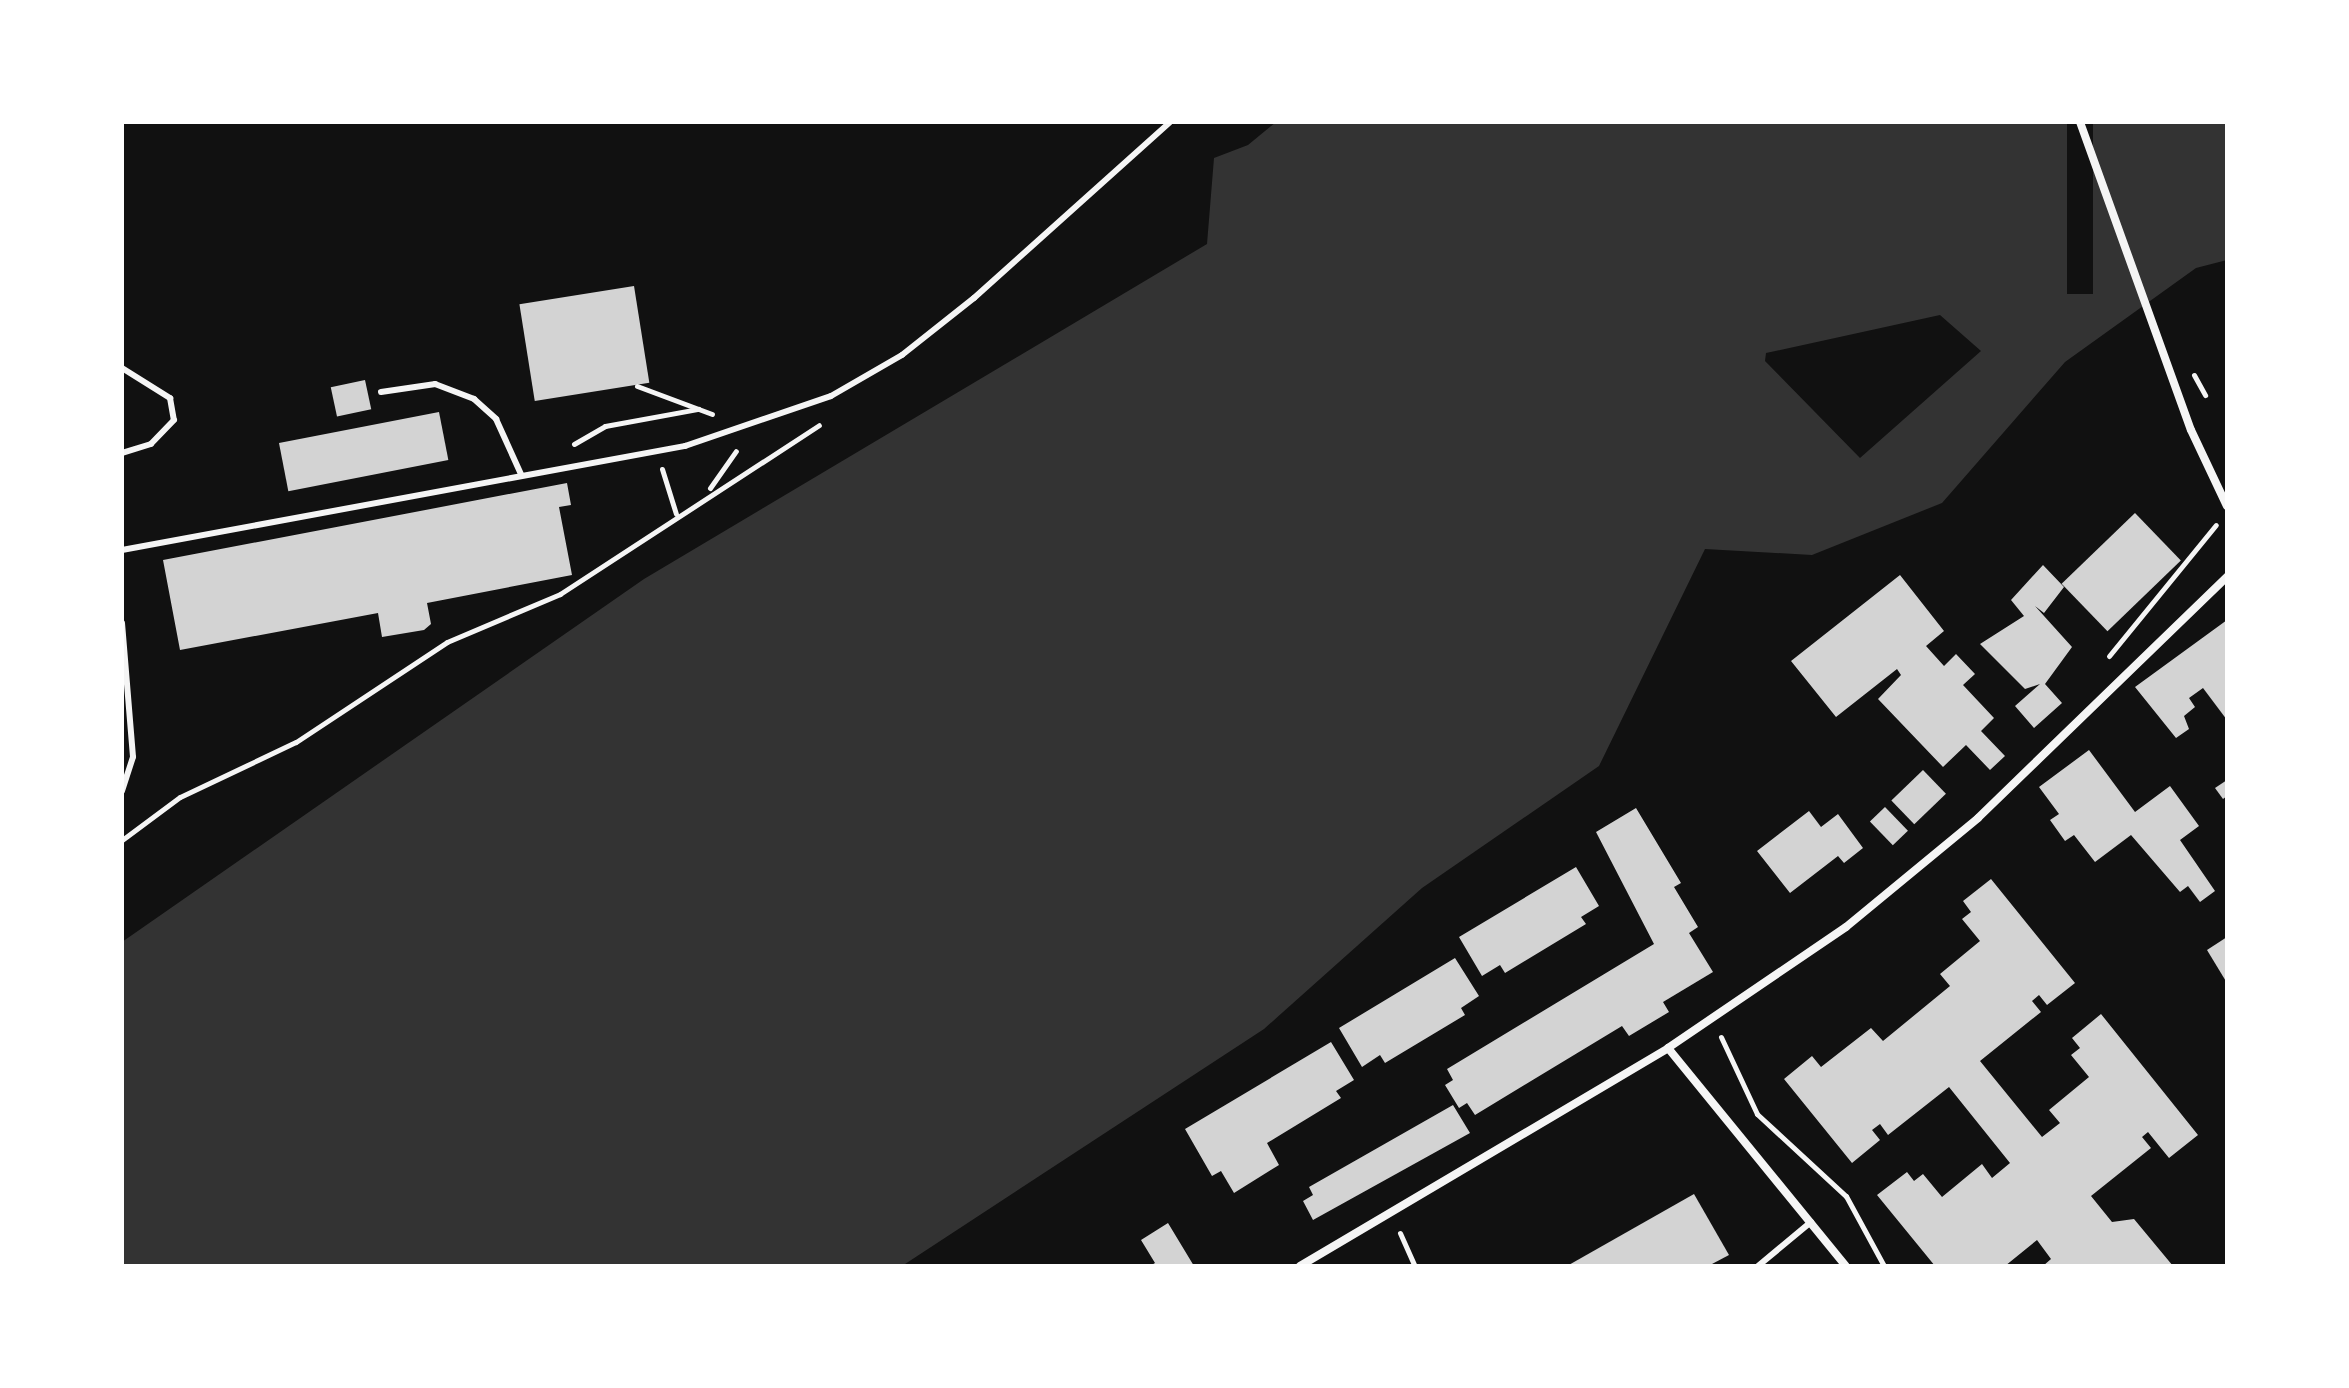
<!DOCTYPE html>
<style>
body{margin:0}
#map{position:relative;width:2349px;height:1388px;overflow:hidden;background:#111;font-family:"IBM Plex Sans",sans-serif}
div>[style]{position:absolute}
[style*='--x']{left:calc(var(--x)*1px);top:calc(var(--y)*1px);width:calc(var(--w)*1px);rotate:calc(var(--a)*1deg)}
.water>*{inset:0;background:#333}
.pier>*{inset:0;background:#111;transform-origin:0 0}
.building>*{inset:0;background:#d3d3d3;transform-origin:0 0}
.path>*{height:5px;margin:-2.5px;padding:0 2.5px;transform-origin:2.5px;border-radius:2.5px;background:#f5f5f5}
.service>*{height:6px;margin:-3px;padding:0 3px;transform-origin:3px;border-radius:3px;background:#f5f5f5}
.minor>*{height:8px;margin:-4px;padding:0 4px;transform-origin:4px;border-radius:4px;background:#f5f5f5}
span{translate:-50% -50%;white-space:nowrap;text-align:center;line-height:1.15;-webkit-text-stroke:8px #fff;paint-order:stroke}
.frame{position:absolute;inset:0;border:124px solid #fff;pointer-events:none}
</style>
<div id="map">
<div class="water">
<div style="clip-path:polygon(evenodd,1276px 122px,2227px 122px,2227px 260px,2196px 268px,2065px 362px,1942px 503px,1812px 555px,1705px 549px,1599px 766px,1422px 888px,1264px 1029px,902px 1266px,122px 1266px,122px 942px,644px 579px,1207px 244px,1214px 158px,1248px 145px,1276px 122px,1940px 315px,1981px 351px,1860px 458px,1765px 361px,1766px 353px,1940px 315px)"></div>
</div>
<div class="pier">
<div style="left:2067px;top:122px;width:26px;height:172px"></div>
</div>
<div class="building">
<div style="left:634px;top:286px;width:98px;height:116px;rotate:81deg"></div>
<div style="left:365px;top:380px;width:30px;height:35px;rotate:78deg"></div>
<div style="left:439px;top:412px;width:49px;height:163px;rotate:79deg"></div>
<div style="clip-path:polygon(567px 483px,571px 505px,559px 507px,572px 575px,427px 603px,431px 624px,424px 630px,382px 637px,378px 613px,180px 650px,163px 560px)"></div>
<div style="left:2135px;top:513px;width:66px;height:102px;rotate:46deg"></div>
<div style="clip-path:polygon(2043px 565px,2064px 587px,2044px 613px,2035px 606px,2072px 647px,2045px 684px,2062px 703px,2034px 728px,2015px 706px,2040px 684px,2025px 689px,1980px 644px,2024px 616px,2011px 600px)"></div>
<div style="clip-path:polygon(1900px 575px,1944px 631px,1926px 646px,1944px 666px,1956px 654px,1975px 674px,1963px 685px,1994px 718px,1981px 731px,2005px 756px,1990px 770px,1966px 745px,1943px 767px,1878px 699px,1901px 675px,1897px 669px,1836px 717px,1791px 661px)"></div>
<div style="clip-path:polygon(2227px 620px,2227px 720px,2203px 688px,2189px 698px,2195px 707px,2184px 716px,2189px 729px,2176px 738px,2135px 687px)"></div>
<div style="clip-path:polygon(2089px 750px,2135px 812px,2170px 786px,2199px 826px,2180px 840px,2215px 891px,2200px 902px,2188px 886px,2180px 892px,2131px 835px,2095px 862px,2074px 835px,2065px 841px,2050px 820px,2059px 814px,2039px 787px)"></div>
<div style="left:1923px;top:770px;width:33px;height:44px;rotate:46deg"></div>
<div style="clip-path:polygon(2227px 780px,2227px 796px,2223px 799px,2215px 788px)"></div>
<div style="left:1885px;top:807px;width:33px;height:21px;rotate:46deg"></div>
<div style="clip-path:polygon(1636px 808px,1681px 883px,1674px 887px,1698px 927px,1689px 933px,1713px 972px,1663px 1002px,1669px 1012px,1629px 1036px,1622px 1026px,1475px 1115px,1467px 1103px,1459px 1108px,1445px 1085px,1453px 1080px,1447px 1069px,1654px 944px,1596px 832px)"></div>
<div style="clip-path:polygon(1809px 811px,1821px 827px,1838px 814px,1863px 848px,1844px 863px,1838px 856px,1790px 893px,1757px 851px)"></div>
<div style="clip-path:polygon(1576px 867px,1599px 906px,1581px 917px,1586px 924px,1505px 973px,1500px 965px,1482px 976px,1459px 937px)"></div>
<div style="clip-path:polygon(1991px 879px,2075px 983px,2047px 1005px,2039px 995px,2032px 1001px,2041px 1012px,1980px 1061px,2042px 1137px,2060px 1123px,2049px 1110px,2089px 1077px,2071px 1055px,2080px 1048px,2072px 1038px,2101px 1014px,2198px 1135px,2169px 1158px,2148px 1132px,2142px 1137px,2151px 1148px,2091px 1196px,2112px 1222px,2134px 1219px,2173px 1266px,2043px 1266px,2051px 1259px,2037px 1240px,2005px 1266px,1935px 1266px,1877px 1195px,1907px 1172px,1914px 1181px,1923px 1174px,1942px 1197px,1982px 1164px,1992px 1178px,2010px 1163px,1949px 1087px,1888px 1135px,1880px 1124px,1872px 1130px,1880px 1140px,1852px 1163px,1784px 1079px,1812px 1056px,1821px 1067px,1871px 1028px,1883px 1041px,1950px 986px,1940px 974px,1980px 941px,1962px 919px,1971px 912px,1963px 901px)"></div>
<div style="clip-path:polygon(2227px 937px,2227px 983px,2207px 950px)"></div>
<div style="clip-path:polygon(1455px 958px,1479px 996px,1461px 1008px,1465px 1015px,1385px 1063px,1380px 1055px,1362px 1067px,1339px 1028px)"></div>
<div style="clip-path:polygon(1331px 1042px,1354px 1080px,1336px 1091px,1341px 1098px,1267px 1143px,1279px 1165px,1234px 1193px,1221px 1171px,1212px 1176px,1185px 1129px)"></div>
<div style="clip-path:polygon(1453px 1105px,1470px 1133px,1313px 1220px,1303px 1201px,1313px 1195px,1309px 1187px)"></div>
<div style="clip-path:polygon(1694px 1194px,1729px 1255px,1712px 1264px,1567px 1266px)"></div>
<div style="clip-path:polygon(1168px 1223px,1194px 1266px,1150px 1266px,1155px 1263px,1141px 1240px)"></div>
</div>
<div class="path">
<div style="--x:2194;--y:375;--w:23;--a:61"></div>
<div style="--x:637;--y:386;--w:80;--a:20.5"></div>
<div style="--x:574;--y:444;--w:36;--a:-30"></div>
<div style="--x:605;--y:426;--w:95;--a:-10.4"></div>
<div style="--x:662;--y:469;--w:47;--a:72.7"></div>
<div style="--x:710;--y:488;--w:45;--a:-54.9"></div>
<div style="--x:2109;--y:656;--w:169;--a:-50.8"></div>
<div style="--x:122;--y:840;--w:72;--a:-36.6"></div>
<div style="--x:180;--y:797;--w:128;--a:-25.4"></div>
<div style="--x:296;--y:742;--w:181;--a:-33.5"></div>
<div style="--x:447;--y:642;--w:123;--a:-23"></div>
<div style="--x:560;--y:594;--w:309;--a:-33.1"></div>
<div style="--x:1721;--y:1037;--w:85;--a:64.9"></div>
<div style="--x:1757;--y:1114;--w:121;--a:42.7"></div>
<div style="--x:1846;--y:1196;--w:80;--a:61.5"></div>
<div style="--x:1400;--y:1233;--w:36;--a:66"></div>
</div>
<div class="service">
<div style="--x:122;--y:368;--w:57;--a:32"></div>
<div style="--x:170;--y:398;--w:22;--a:80"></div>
<div style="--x:174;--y:420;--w:33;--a:134"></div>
<div style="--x:151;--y:444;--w:30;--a:163"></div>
<div style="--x:381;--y:392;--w:55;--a:-8.4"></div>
<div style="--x:435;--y:384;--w:42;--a:21"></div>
<div style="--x:474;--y:399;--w:30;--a:42"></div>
<div style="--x:496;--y:419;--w:60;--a:65.6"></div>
<div style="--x:122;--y:550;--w:573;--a:-10.47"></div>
<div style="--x:685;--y:446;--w:154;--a:-18.9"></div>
<div style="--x:831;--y:396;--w:82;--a:-30"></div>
<div style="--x:902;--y:355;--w:92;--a:-38.4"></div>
<div style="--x:974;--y:298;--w:263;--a:-41.9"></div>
<div style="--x:122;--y:623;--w:134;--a:85.3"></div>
<div style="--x:133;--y:757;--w:36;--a:108"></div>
<div style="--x:1758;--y:1266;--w:69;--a:-39.7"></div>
</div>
<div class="minor">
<div style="--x:2080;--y:122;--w:327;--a:70.2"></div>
<div style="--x:2191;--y:430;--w:84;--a:64.7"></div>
<div style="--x:1668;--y:1048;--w:281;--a:50.8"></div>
<div style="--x:1300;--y:1266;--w:428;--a:-30.6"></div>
<div style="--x:1668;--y:1048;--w:215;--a:-34.2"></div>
<div style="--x:1846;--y:927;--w:171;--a:-39.5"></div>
<div style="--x:1978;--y:818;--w:347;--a:-44.1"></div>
</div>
<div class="frame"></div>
</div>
